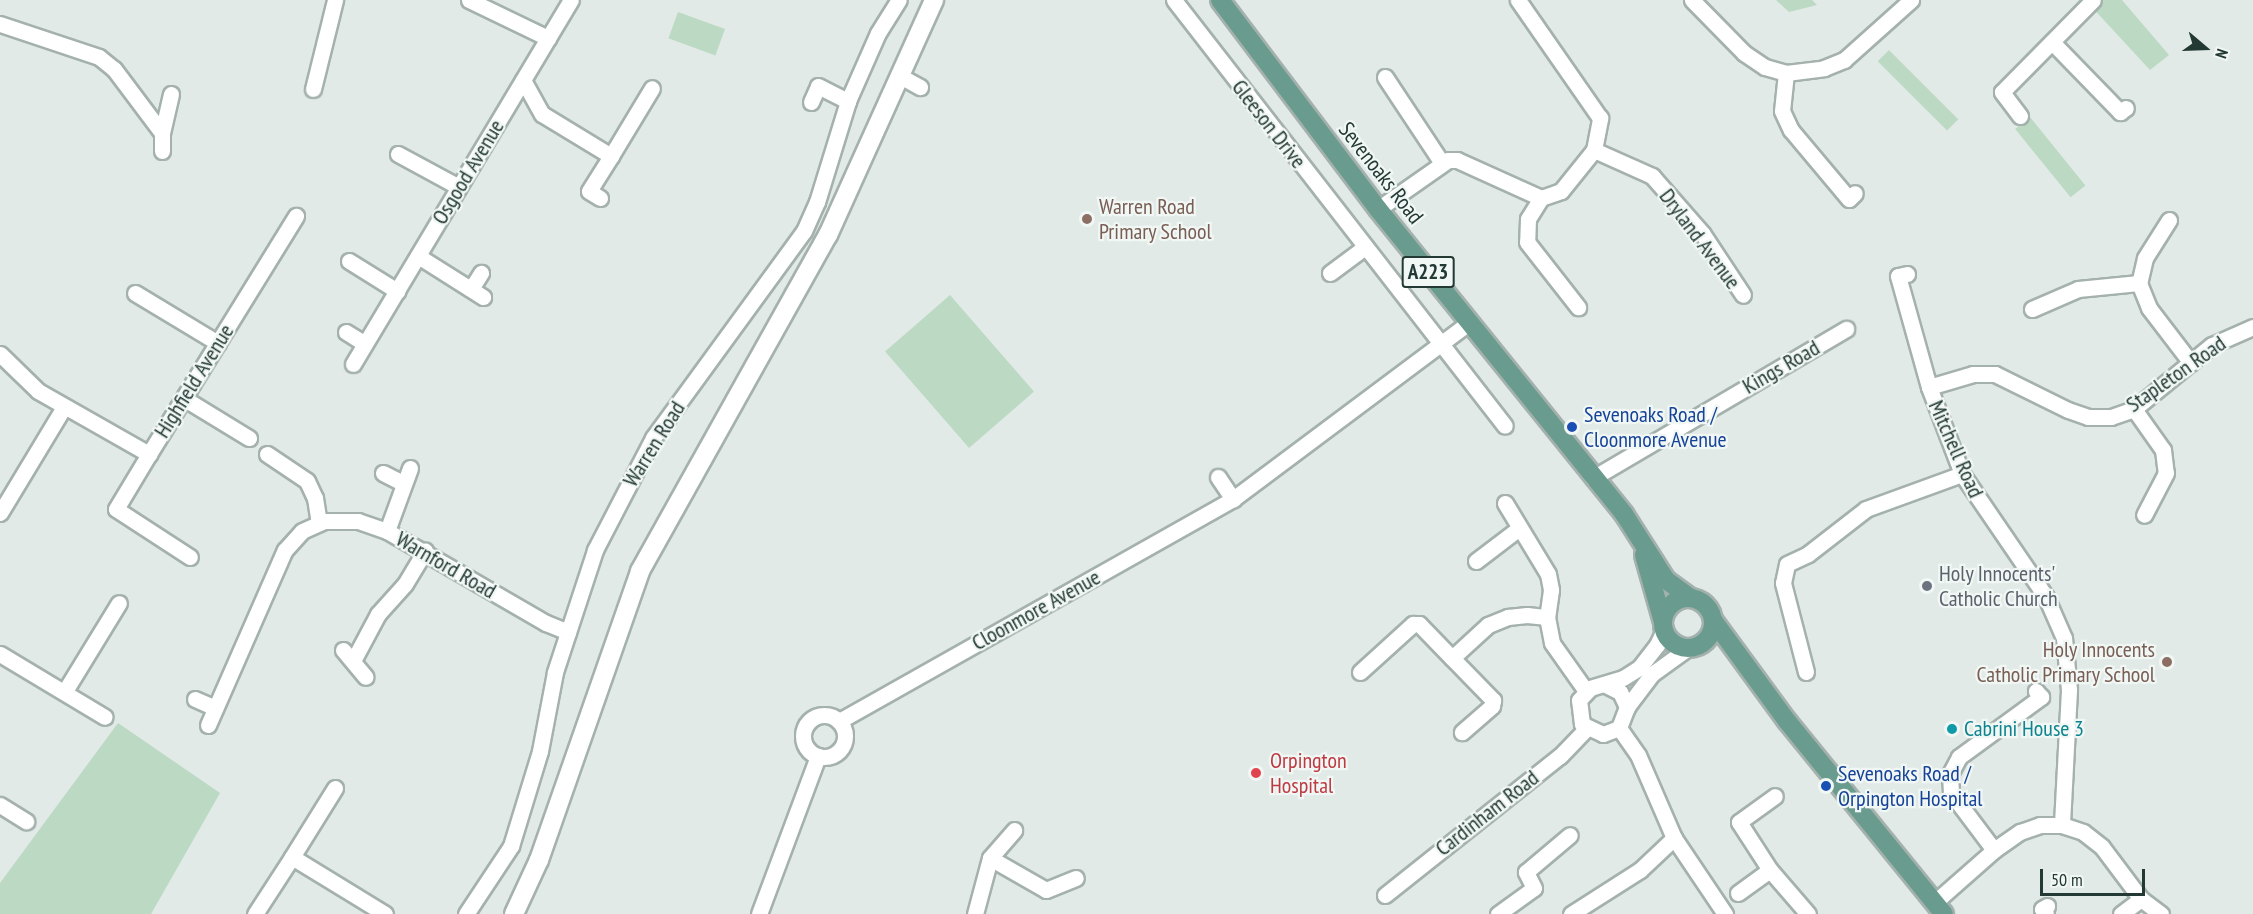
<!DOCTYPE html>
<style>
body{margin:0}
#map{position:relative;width:2253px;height:914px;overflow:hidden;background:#e1eae6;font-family:"PT Sans Narrow",sans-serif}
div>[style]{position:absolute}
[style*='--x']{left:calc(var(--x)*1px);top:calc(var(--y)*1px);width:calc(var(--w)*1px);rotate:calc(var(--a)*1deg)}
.green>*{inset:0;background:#bcd9c4;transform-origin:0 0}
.roads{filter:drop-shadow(2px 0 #a4b1ad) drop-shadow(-2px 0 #a4b1ad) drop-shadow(0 2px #a4b1ad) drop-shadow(0 -2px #a4b1ad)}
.minor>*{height:15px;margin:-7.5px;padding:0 7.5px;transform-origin:7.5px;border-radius:7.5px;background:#fff}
.minor>.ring{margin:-7.5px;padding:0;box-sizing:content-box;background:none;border:15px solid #fff;border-radius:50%}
.tertiary>*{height:18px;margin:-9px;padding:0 9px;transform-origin:9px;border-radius:9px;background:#fff}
.primary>*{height:18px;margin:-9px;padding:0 9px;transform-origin:9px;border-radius:9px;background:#6a9b8f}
.primary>.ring{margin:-9px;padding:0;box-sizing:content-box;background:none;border:18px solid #6a9b8f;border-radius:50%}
.dots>*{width:16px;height:16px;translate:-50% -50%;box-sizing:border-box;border:3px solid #f1f7f4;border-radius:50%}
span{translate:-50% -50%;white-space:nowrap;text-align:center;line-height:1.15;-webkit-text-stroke:4.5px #f1f7f4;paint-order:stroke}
.shield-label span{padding:2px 4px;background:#f1f7f4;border:2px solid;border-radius:4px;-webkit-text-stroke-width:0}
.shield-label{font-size:21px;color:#233934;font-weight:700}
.street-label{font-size:22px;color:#233934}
.education-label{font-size:22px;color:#785e54}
.left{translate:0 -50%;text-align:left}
.right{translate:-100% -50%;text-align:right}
.transit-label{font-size:22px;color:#164399}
.worship-label{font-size:22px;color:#5b616d}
.culture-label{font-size:22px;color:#0d838f}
.health-label{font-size:22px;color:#be3a42}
.north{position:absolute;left:2175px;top:18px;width:60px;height:60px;-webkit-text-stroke:4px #f1f7f4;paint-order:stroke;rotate:109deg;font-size:16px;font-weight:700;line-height:24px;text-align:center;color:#233934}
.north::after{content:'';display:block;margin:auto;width:21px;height:27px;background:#233934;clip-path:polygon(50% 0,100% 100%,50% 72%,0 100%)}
.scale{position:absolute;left:2040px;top:869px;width:105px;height:27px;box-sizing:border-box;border:3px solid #233934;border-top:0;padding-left:8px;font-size:18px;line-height:21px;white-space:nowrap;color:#233934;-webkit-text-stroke:4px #f1f7f4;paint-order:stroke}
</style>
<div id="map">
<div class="green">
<div style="clip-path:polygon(1776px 0,1812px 0,1817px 5px,1789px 12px)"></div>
<div style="clip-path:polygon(2093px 0,2122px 0,2169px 55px,2150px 70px,2089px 4px)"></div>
<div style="left:678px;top:12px;width:50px;height:28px;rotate:20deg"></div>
<div style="left:1889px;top:50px;width:98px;height:16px;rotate:45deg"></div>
<div style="left:2030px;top:117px;width:88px;height:19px;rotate:51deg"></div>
<div style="left:950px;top:295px;width:128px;height:86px;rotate:49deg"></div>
<div style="clip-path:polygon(118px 723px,220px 793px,151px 914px,0 914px,0 883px)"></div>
</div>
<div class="roads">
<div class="minor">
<div style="--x:469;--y:0;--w:88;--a:25.7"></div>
<div style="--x:1174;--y:0;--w:539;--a:52.15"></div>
<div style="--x:1692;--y:0;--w:74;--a:45.5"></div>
<div style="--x:1744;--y:53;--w:25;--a:34"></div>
<div style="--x:1765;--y:67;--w:22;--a:16"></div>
<div style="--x:1786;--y:73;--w:38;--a:-7"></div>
<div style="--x:1824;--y:68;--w:22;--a:-22"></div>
<div style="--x:1844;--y:60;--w:90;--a:-41.8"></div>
<div style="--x:0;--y:24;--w:104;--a:18.4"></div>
<div style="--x:99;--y:57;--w:19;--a:39"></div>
<div style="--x:114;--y:69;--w:80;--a:53.1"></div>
<div style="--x:2052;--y:42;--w:98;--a:45.8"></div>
<div style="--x:2120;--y:112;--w:7;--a:-34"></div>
<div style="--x:1786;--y:73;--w:38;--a:96"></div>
<div style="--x:1782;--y:111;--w:21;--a:65"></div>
<div style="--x:1791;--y:130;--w:90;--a:50"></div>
<div style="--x:1849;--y:199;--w:8;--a:-45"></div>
<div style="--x:900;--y:76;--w:23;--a:29"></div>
<div style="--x:1385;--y:77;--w:103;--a:56.5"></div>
<div style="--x:523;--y:80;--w:39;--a:61"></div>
<div style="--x:542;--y:114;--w:81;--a:31.3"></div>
<div style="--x:611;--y:156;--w:79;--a:-58.9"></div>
<div style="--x:313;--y:89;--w:92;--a:-76.1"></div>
<div style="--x:811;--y:102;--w:17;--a:-66"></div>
<div style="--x:818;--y:86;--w:34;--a:27"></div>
<div style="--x:2020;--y:116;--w:30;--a:-127"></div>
<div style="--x:2002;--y:92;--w:129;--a:-45.3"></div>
<div style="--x:1594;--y:150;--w:64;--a:24.1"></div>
<div style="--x:1652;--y:176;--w:76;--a:48.7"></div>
<div style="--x:1702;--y:233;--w:74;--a:56.5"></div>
<div style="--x:162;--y:151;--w:18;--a:-90"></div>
<div style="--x:162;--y:133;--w:40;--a:-77"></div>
<div style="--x:398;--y:154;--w:69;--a:28.4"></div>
<div style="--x:600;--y:198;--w:13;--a:-148"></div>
<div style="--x:589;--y:191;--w:41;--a:-57.8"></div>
<div style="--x:1541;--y:198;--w:25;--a:122"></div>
<div style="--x:1528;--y:219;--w:23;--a:92"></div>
<div style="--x:1527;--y:242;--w:83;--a:51.9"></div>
<div style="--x:1378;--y:209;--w:85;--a:-35"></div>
<div style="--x:1448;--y:160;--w:9;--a:0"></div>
<div style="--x:1457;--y:160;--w:92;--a:24.3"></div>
<div style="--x:1541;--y:198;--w:21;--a:-19"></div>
<div style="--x:1561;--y:191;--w:53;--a:-51.2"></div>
<div style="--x:1594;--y:150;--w:33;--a:-79"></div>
<div style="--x:1600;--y:118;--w:144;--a:-124.8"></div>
<div style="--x:2169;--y:220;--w:45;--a:122.3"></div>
<div style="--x:2145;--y:258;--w:26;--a:103"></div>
<div style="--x:2139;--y:283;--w:27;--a:68"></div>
<div style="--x:2149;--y:308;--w:69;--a:52.6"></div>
<div style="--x:418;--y:256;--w:77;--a:32.2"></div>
<div style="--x:349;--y:261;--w:57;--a:32"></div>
<div style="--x:1330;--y:273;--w:44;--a:-36.6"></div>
<div style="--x:1907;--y:274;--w:9;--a:167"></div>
<div style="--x:1898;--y:276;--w:115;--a:74.4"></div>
<div style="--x:1929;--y:387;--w:93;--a:69.2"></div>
<div style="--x:1962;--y:474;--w:149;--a:55.7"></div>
<div style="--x:2046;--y:597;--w:45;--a:66.3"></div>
<div style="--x:2064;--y:638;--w:52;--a:84.5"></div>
<div style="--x:2069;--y:690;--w:135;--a:93"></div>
<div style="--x:471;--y:289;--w:19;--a:-58"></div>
<div style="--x:135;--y:293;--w:97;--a:31.1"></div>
<div style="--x:2032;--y:309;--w:50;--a:-23.5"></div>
<div style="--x:2078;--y:289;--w:61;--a:-5.6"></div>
<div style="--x:346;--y:332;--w:22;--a:32"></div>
<div style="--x:0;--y:354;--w:53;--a:44.2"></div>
<div style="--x:38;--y:391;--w:128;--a:29.6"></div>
<div style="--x:149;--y:454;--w:280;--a:-58.3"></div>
<div style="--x:353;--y:364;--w:424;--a:-59.1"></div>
<div style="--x:1929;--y:387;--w:46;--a:-16.5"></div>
<div style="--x:1973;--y:374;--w:22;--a:0"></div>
<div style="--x:1995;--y:374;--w:81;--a:26.3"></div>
<div style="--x:2068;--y:410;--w:21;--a:19"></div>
<div style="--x:2088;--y:417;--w:23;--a:0"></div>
<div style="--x:2111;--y:417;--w:24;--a:-19"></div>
<div style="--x:2134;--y:409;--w:101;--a:-39.4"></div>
<div style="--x:2212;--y:345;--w:45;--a:-23.7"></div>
<div style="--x:185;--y:399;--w:75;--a:31.4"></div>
<div style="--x:2134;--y:409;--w:50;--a:54.7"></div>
<div style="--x:2163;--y:450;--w:23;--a:83"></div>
<div style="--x:2166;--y:473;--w:47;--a:117.6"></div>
<div style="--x:149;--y:454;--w:64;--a:121"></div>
<div style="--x:116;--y:509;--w:88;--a:33"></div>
<div style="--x:267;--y:454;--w:48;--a:34"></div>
<div style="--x:307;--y:481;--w:19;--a:65"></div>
<div style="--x:315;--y:498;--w:24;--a:81"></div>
<div style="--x:383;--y:473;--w:22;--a:27"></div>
<div style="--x:1218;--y:477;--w:27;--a:56"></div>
<div style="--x:1593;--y:478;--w:294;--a:-30.5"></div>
<div style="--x:1505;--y:503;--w:83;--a:58.8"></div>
<div style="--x:1548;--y:574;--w:16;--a:79"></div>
<div style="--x:1551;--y:590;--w:27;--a:98"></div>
<div style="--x:0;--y:513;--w:124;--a:-58.9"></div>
<div style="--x:387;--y:531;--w:67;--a:-69.9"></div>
<div style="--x:1476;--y:561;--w:53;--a:-37.3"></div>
<div style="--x:343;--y:650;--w:35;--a:50"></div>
<div style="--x:0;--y:654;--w:122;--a:31"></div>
<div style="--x:1452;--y:658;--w:59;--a:45.7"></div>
<div style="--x:1493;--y:700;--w:6;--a:99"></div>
<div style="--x:1492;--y:706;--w:40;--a:139"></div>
<div style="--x:354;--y:659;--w:51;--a:-61.9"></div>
<div style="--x:378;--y:614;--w:40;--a:-48"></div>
<div style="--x:405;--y:584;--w:39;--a:-59"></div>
<div style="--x:1360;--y:672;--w:72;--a:-42.2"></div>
<div style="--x:1413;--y:624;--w:6;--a:0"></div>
<div style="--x:1419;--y:624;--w:47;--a:45.9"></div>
<div style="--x:1452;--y:658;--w:49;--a:-42.5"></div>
<div style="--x:1488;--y:625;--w:22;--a:-22"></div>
<div style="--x:1508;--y:617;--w:19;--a:-6"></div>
<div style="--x:1527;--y:615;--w:20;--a:6"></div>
<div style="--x:1547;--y:617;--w:26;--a:79"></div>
<div style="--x:1552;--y:643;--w:59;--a:54.7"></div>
<div style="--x:1806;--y:672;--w:92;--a:-104.5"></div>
<div style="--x:1783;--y:583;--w:19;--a:-78"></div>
<div style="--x:1787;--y:564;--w:23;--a:-25"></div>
<div style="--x:1808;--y:554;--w:73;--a:-37.8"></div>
<div style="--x:1866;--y:509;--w:102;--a:-20"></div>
<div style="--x:1606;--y:685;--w:16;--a:27"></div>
<div style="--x:1620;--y:692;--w:17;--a:65"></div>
<div style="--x:1627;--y:707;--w:22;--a:111"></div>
<div style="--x:1619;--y:728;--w:17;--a:159"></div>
<div style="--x:1603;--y:734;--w:23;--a:-155"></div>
<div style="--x:1582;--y:724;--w:24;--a:-97"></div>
<div style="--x:1579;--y:700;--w:16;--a:-47"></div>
<div style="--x:1590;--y:688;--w:34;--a:-17"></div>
<div style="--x:1623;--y:678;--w:19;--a:-32"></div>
<div style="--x:1639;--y:668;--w:29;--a:-52"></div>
<div style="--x:1657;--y:645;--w:17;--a:-65"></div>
<div style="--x:65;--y:691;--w:103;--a:-58.5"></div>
<div style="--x:195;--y:699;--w:22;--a:24"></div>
<div style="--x:1627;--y:707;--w:41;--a:-52.9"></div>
<div style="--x:1652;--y:674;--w:44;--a:-35.8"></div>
<div class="ring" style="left:803px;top:715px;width:27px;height:27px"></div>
<div style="--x:839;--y:721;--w:452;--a:-29.4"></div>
<div style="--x:1233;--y:499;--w:294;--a:-36.8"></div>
<div style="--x:208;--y:725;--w:191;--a:-66.3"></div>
<div style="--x:285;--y:550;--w:25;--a:-48"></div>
<div style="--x:302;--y:531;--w:24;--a:-24"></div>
<div style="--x:324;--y:521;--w:34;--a:0"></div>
<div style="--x:358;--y:521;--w:31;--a:19"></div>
<div style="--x:387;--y:531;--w:184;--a:30.1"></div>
<div style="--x:546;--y:623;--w:24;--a:22"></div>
<div style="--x:335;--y:788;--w:81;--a:121.9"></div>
<div style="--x:292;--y:857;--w:109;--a:31.5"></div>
<div style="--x:0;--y:805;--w:31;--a:32"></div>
<div style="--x:1674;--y:838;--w:92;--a:56.1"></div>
<div style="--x:1994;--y:850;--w:71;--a:-127"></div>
<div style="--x:1951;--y:793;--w:19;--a:-93"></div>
<div style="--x:1950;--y:774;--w:19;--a:-62"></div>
<div style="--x:1959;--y:757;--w:102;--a:-36.2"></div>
<div style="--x:2041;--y:697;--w:8;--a:-130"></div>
<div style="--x:990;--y:858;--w:64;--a:29.7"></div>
<div style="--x:1046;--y:890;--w:32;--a:-22"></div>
<div style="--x:1770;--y:870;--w:58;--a:49.2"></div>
<div style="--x:1738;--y:893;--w:39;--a:-36"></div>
<div style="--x:1770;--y:870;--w:57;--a:-122.9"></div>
<div style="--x:1739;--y:822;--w:44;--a:-35.8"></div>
<div style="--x:1385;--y:895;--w:223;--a:-38.5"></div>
<div style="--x:1560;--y:756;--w:37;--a:-46"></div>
<div style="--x:1935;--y:902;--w:79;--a:-41.4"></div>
<div style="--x:1994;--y:850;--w:32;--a:-35"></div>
<div style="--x:2020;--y:832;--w:21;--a:-19"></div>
<div style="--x:2040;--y:825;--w:22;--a:0"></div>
<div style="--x:2062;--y:825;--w:22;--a:18"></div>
<div style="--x:2083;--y:832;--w:24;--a:38"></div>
<div style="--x:2102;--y:847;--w:65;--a:53.1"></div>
<div style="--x:2141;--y:899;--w:25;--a:37"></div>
<div style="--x:255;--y:914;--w:68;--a:-57"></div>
<div style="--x:466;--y:914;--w:82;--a:-56.5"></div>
<div style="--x:511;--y:846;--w:99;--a:-73"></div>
<div style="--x:540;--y:751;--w:80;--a:-79.2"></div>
<div style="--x:555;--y:672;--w:128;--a:-71.8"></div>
<div style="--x:595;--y:550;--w:126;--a:-62.6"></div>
<div style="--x:653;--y:438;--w:256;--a:-53.9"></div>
<div style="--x:804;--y:231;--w:32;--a:-66"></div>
<div style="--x:817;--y:202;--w:106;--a:-72.9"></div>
<div style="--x:848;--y:101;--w:74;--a:-66.2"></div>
<div style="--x:878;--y:33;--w:39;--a:-58"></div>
<div style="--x:759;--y:914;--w:169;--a:-69.5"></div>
<div style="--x:975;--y:914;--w:58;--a:-75"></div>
<div style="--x:990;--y:858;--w:37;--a:-49"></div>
<div style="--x:1498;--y:914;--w:44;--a:-35.8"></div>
<div style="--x:1534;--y:888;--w:18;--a:-117"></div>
<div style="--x:1526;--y:872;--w:57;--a:-40.1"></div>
<div style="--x:1571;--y:914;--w:82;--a:-32.5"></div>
<div style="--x:1640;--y:870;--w:47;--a:-43.3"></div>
<div style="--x:1674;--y:838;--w:90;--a:-113.4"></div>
<div style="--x:1638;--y:755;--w:33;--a:-125"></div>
<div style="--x:2046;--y:914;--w:6;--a:-129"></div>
<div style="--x:2042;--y:909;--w:6;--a:-31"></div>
<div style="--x:2121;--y:914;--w:25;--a:-37"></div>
</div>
<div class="tertiary">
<div style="--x:514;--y:914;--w:60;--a:-65.2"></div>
<div style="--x:539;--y:860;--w:306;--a:-70.7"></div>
<div style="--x:640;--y:571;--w:385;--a:-60.8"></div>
<div style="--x:828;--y:235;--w:258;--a:-65.7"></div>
</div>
<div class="primary">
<div style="--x:1220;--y:0;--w:262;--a:52.9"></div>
<div style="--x:1378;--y:209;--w:392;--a:51.1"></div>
<div style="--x:1624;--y:514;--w:78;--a:57.5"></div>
<div style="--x:1666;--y:580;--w:31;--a:36"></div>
<div style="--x:1644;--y:555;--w:70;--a:74.2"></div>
<div class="ring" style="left:1663px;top:598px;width:32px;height:32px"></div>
<div style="--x:1713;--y:620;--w:125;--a:53.8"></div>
<div style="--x:1787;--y:721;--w:249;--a:50.9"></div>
</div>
</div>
<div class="dots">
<div style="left:1087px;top:219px;background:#8d6e63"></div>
<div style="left:1572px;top:427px;background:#1a4fb4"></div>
<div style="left:1927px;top:586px;background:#6b7280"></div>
<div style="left:2167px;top:662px;background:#8d6e63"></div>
<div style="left:1952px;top:729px;background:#0f9aa8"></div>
<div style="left:1256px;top:773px;background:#e0444e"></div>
<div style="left:1826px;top:786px;background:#1a4fb4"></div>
</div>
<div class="shield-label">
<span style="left:1428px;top:272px">A223</span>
</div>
<div class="street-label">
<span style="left:1269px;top:124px;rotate:52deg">Gleeson Drive</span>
<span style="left:468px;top:172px;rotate:-59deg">Osgood Avenue</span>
<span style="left:1381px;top:173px;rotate:52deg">Sevenoaks Road</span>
<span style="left:1700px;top:239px;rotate:53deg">Dryland Avenue</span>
<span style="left:1781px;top:367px;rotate:-30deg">Kings Road</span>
<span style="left:2176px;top:374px;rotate:-35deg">Stapleton Road</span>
<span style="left:194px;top:381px;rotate:-58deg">Highfield Avenue</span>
<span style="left:654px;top:444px;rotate:-58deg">Warren Road</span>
<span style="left:1956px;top:449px;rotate:66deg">Mitchell Road</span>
<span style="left:446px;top:565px;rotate:30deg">Warnford Road</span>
<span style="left:1036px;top:610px;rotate:-29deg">Cloonmore Avenue</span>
<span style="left:1487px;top:813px;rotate:-38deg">Cardinham Road</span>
</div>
<div class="education-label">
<span class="left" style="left:1099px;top:219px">Warren Road<br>Primary School</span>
<span class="right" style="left:2155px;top:662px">Holy Innocents<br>Catholic Primary School</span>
</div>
<div class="transit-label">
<span class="left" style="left:1584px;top:427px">Sevenoaks Road /<br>Cloonmore Avenue</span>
<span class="left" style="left:1838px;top:786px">Sevenoaks Road /<br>Orpington Hospital</span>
</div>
<div class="worship-label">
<span class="left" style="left:1939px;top:586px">Holy Innocents'<br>Catholic Church</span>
</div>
<div class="culture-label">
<span class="left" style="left:1964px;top:729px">Cabrini House 3</span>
</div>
<div class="health-label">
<span class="left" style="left:1270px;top:773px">Orpington<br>Hospital</span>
</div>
<div class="north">N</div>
<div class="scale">50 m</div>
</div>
